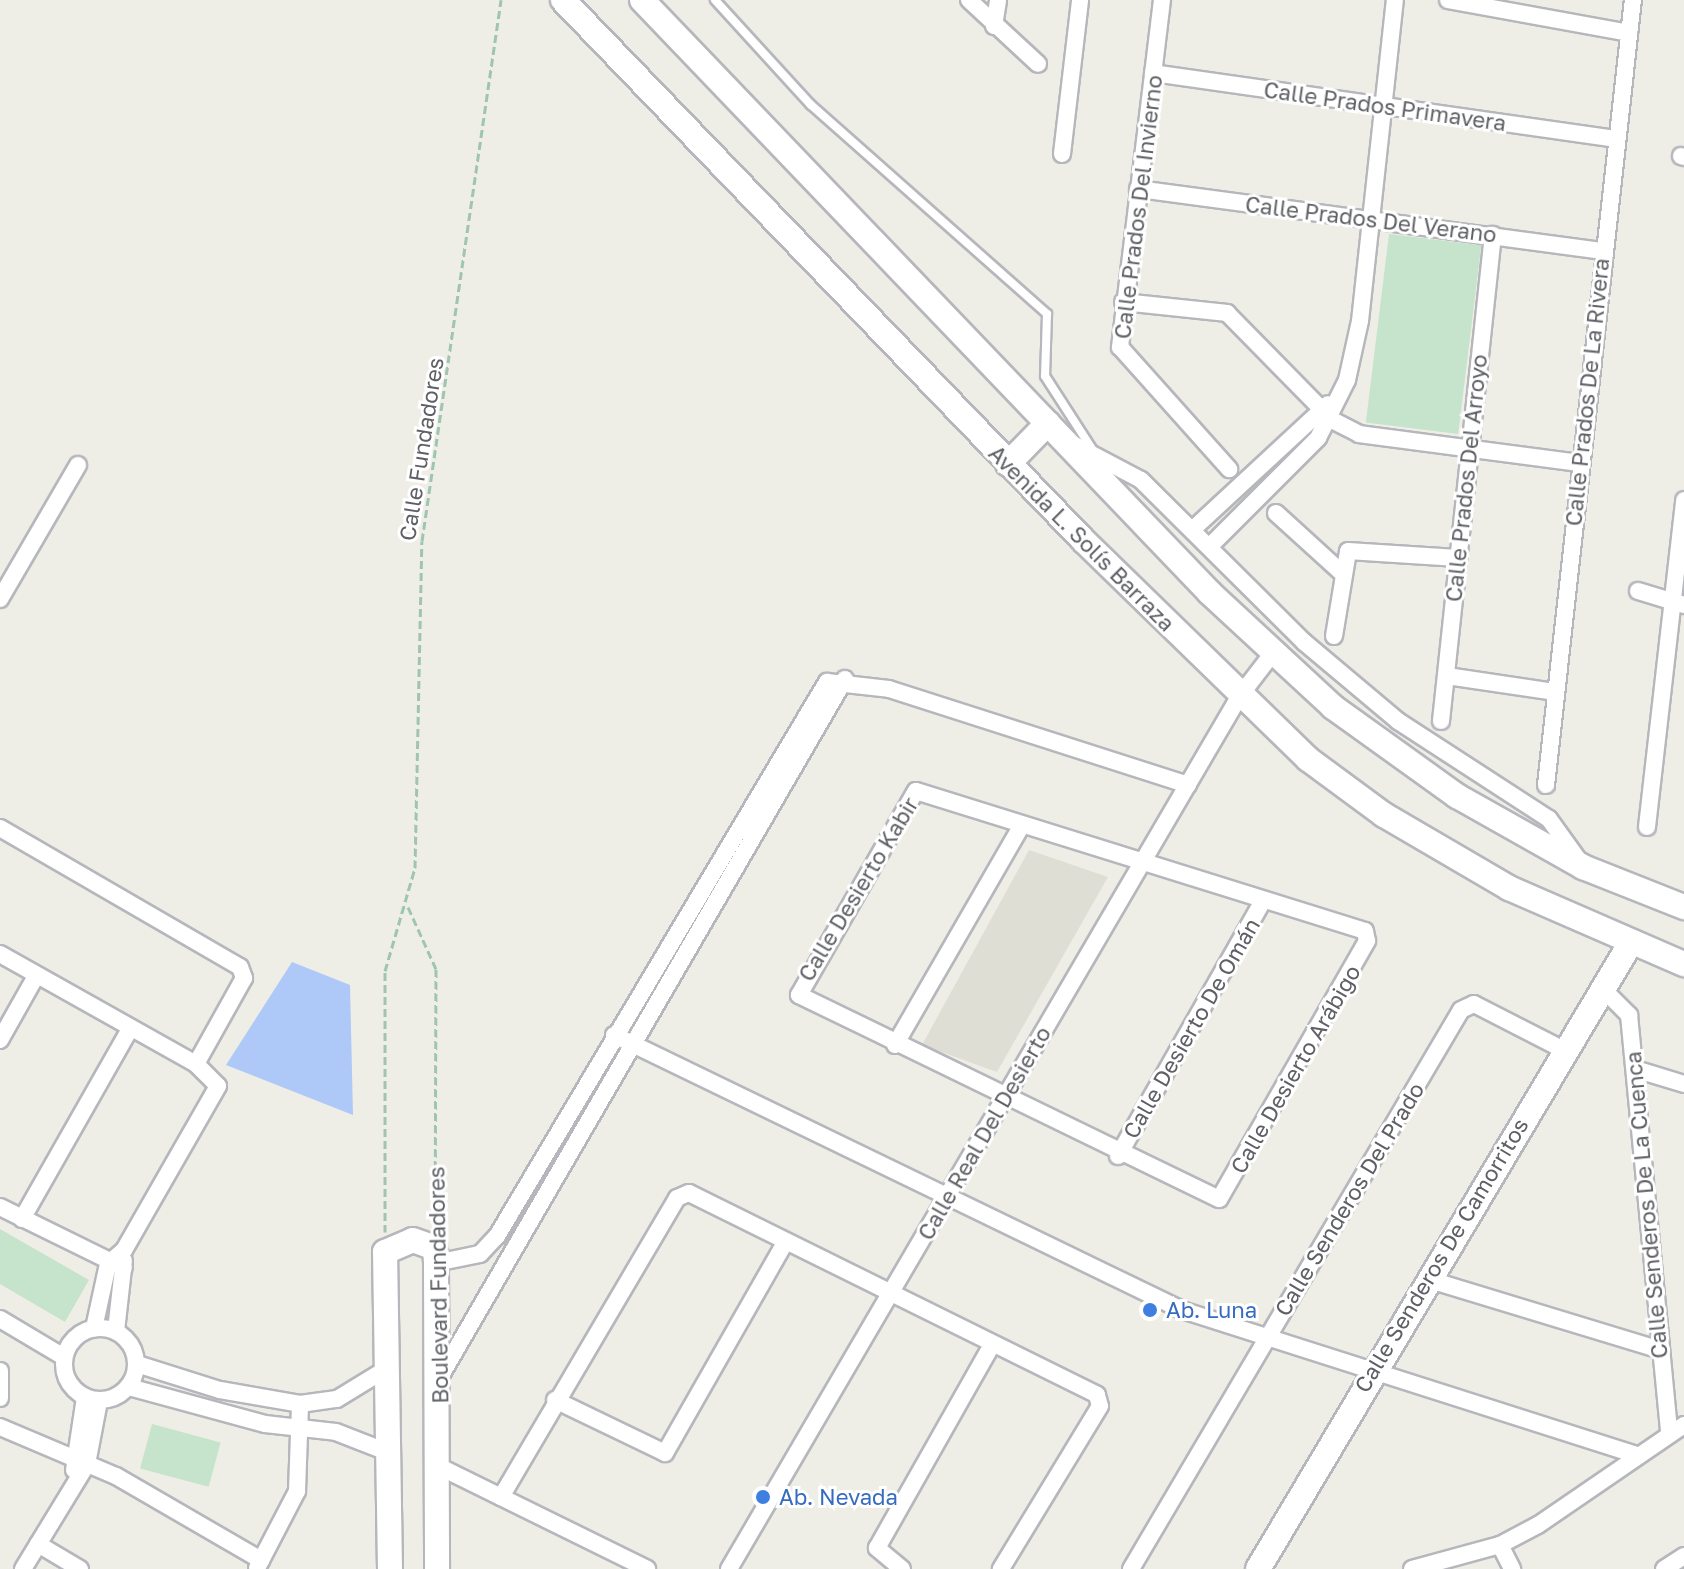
<!DOCTYPE html>
<meta charset="utf-8">
<style>
body{margin:0}
#map{position:relative;width:1684px;height:1569px;overflow:hidden;background:#efeee6;font-family:"Golos Text",sans-serif}
div>[style]{position:absolute}
[style*='--x']{left:calc(var(--x)*1px);top:calc(var(--y)*1px);width:calc(var(--w)*1px);rotate:calc(var(--a)*1deg)}
.education>*{inset:0;background:#deded5}
.green>*{inset:0;background:#c6e3cc;transform-origin:0 0}
.water>*{inset:0;background:#aec8f7}
.path>*{height:3px;margin-top:-1.5px;transform-origin:0;background:repeating-linear-gradient(90deg,#9fc4b2 0 8px,transparent 0 12px)}
.roads{filter:drop-shadow(2px 0 #b6b7bc) drop-shadow(-2px 0 #b6b7bc) drop-shadow(0 2px #b6b7bc) drop-shadow(0 -2px #b6b7bc)}
.lane>*{height:8px;margin:-4px;padding:0 4px;transform-origin:4px;border-radius:4px;background:#fff}
.street>*{height:16px;margin:-8px;padding:0 8px;transform-origin:8px;border-radius:8px;background:#fff}
.street>.ring{margin:-8px;padding:0;box-sizing:content-box;background:none;border:16px solid #fff;border-radius:50%}
.secondary>*{height:24px;margin:-12px;padding:0 12px;transform-origin:12px;border-radius:12px;background:#fff}
.dots>*{width:22px;height:22px;translate:-50% -50%;box-sizing:border-box;border:4px solid #fff;border-radius:50%}
span{translate:-50% -50%;white-space:nowrap;text-align:center;line-height:1.15;-webkit-text-stroke:6px #fff;paint-order:stroke}
.street-label{font-size:22px;color:#5e6065}
.shop-label{font-size:22px;color:#366cbe}
.left{translate:0 -50%;text-align:left}
</style>
<div id="map">
<div class="education">
<div style="clip-path:polygon(1029px 850px,1108px 877px,997px 1072px,922px 1045px)"></div>
</div>
<div class="green">
<div style="left:1389px;top:234px;width:93px;height:190px;rotate:7deg"></div>
<div style="clip-path:polygon(0 1229px,89px 1280px,65px 1322px,0 1284px)"></div>
<div style="left:152px;top:1424px;width:71px;height:46px;rotate:15deg"></div>
</div>
<div class="water">
<div style="clip-path:polygon(292px 962px,350px 985px,353px 1115px,226px 1065px)"></div>
</div>
<div class="path">
<div style="--x:408;--y:907;--w:68;--a:65.7"></div>
<div style="--x:436;--y:969;--w:260;--a:90.2"></div>
<div style="--x:385;--y:1232;--w:261;--a:-90"></div>
<div style="--x:385;--y:971;--w:107;--a:-73.8"></div>
<div style="--x:415;--y:868;--w:327;--a:-88.8"></div>
<div style="--x:422;--y:541;--w:547;--a:-81.69"></div>
</div>
<div class="roads">
<div class="lane">
<div style="--x:715;--y:0;--w:142;--a:47.6"></div>
<div style="--x:811;--y:105;--w:315;--a:41.5"></div>
<div style="--x:1047;--y:314;--w:62;--a:91.8"></div>
<div style="--x:1045;--y:376;--w:87;--a:57.2"></div>
</div>
<div class="street">
<div style="--x:969;--y:0;--w:94;--a:42.8"></div>
<div style="--x:1162;--y:0;--w:350;--a:96.9"></div>
<div style="--x:1120;--y:347;--w:164;--a:48.2"></div>
<div style="--x:1448;--y:0;--w:184;--a:10.3"></div>
<div style="--x:994;--y:26;--w:26;--a:-81"></div>
<div style="--x:1153;--y:73;--w:468;--a:8.1"></div>
<div style="--x:1062;--y:154;--w:155;--a:-83.3"></div>
<div style="--x:1681;--y:156;--w:3;--a:18"></div>
<div style="--x:1138;--y:189;--w:469;--a:7.6"></div>
<div style="--x:1123;--y:302;--w:105;--a:6"></div>
<div style="--x:1227;--y:313;--w:150;--a:45.5"></div>
<div style="--x:1332;--y:420;--w:30;--a:27"></div>
<div style="--x:1359;--y:434;--w:222;--a:7.5"></div>
<div style="--x:1069;--y:442;--w:81;--a:27.8"></div>
<div style="--x:1141;--y:480;--w:230;--a:44.8"></div>
<div style="--x:1304;--y:642;--w:123;--a:40"></div>
<div style="--x:1398;--y:721;--w:180;--a:33"></div>
<div style="--x:1549;--y:819;--w:57;--a:54.3"></div>
<div style="--x:1276;--y:513;--w:89;--a:42.3"></div>
<div style="--x:1192;--y:530;--w:185;--a:-42.8"></div>
<div style="--x:1210;--y:546;--w:153;--a:-45"></div>
<div style="--x:1318;--y:438;--w:65;--a:-63.4"></div>
<div style="--x:1347;--y:380;--w:60;--a:-77.6"></div>
<div style="--x:1360;--y:321;--w:323;--a:-83.8"></div>
<div style="--x:1638;--y:591;--w:48;--a:16.9"></div>
<div style="--x:0;--y:599;--w:155;--a:-59.8"></div>
<div style="--x:1334;--y:636;--w:86;--a:-80.6"></div>
<div style="--x:1348;--y:551;--w:110;--a:3.6"></div>
<div style="--x:1447;--y:676;--w:110;--a:8.4"></div>
<div style="--x:1441;--y:721;--w:489;--a:-83.9"></div>
<div style="--x:1546;--y:785;--w:790;--a:-83.68"></div>
<div style="--x:916;--y:791;--w:470;--a:17.3"></div>
<div style="--x:1365;--y:931;--w:10;--a:79"></div>
<div style="--x:1367;--y:941;--w:297;--a:119.8"></div>
<div style="--x:1219;--y:1199;--w:467;--a:-154.1"></div>
<div style="--x:799;--y:995;--w:235;--a:-60.2"></div>
<div style="--x:1647;--y:827;--w:329;--a:-83.5"></div>
<div style="--x:0;--y:828;--w:277;--a:30.1"></div>
<div style="--x:240;--y:967;--w:12;--a:70"></div>
<div style="--x:244;--y:978;--w:98;--a:119.2"></div>
<div style="--x:0;--y:954;--w:225;--a:29.3"></div>
<div style="--x:196;--y:1064;--w:31;--a:45"></div>
<div style="--x:218;--y:1086;--w:189;--a:119.8"></div>
<div style="--x:124;--y:1250;--w:21;--a:139"></div>
<div style="--x:108;--y:1264;--w:66;--a:102.3"></div>
<div style="--x:1603;--y:989;--w:37;--a:45"></div>
<div style="--x:1629;--y:1015;--w:420;--a:84.5"></div>
<div style="--x:614;--y:1035;--w:631;--a:25.83"></div>
<div style="--x:1182;--y:1310;--w:476;--a:17.7"></div>
<div style="--x:0;--y:1040;--w:73;--a:-60.6"></div>
<div style="--x:895;--y:1045;--w:254;--a:-60"></div>
<div style="--x:1635;--y:1069;--w:51;--a:17"></div>
<div style="--x:1118;--y:1156;--w:293;--a:-60.4"></div>
<div style="--x:0;--y:1207;--w:138;--a:26.2"></div>
<div style="--x:22;--y:1219;--w:219;--a:-60.4"></div>
<div style="--x:436;--y:1263;--w:45;--a:-11.6"></div>
<div style="--x:480;--y:1254;--w:25;--a:-47"></div>
<div style="--x:497;--y:1236;--w:645;--a:-59.22"></div>
<div style="--x:827;--y:682;--w:62;--a:6.4"></div>
<div style="--x:889;--y:689;--w:314;--a:17.8"></div>
<div style="--x:1427;--y:1279;--w:241;--a:16.9"></div>
<div style="--x:0;--y:1319;--w:74;--a:30.7"></div>
<div class="ring" style="left:64px;top:1328px;width:56px;height:56px"></div>
<div style="--x:116;--y:1331;--w:71;--a:-83.6"></div>
<div style="--x:137;--y:1364;--w:87;--a:17.4"></div>
<div style="--x:220;--y:1390;--w:81;--a:9.9"></div>
<div style="--x:300;--y:1404;--w:37;--a:-8"></div>
<div style="--x:337;--y:1399;--w:57;--a:-31.5"></div>
<div style="--x:0;--y:1371;--w:27;--a:90"></div>
<div style="--x:440;--y:1377;--w:807;--a:-59.88"></div>
<div style="--x:129;--y:1387;--w:141;--a:15.2"></div>
<div style="--x:265;--y:1424;--w:71;--a:6.4"></div>
<div style="--x:336;--y:1432;--w:55;--a:21.4"></div>
<div style="--x:555;--y:1400;--w:122;--a:25.7"></div>
<div style="--x:665;--y:1453;--w:242;--a:-60.3"></div>
<div style="--x:0;--y:1427;--w:126;--a:22.9"></div>
<div style="--x:116;--y:1476;--w:168;--a:30.1"></div>
<div style="--x:440;--y:1467;--w:231;--a:26.2"></div>
<div style="--x:74;--y:1470;--w:74;--a:-81.4"></div>
<div style="--x:501;--y:1497;--w:347;--a:-59.5"></div>
<div style="--x:677;--y:1198;--w:13;--a:-23"></div>
<div style="--x:689;--y:1193;--w:455;--a:26.3"></div>
<div style="--x:1097;--y:1395;--w:11;--a:75"></div>
<div style="--x:1100;--y:1406;--w:191;--a:121.3"></div>
<div style="--x:38;--y:1544;--w:49;--a:30.8"></div>
<div style="--x:1500;--y:1545;--w:27;--a:63"></div>
<div style="--x:257;--y:1568;--w:87;--a:-62.5"></div>
<div style="--x:297;--y:1491;--w:87;--a:-88"></div>
<div style="--x:23;--y:1569;--w:123;--a:-58.6"></div>
<div style="--x:87;--y:1464;--w:64;--a:-79.2"></div>
<div style="--x:729;--y:1569;--w:1010;--a:-59.68"></div>
<div style="--x:1239;--y:697;--w:54;--a:-52.5"></div>
<div style="--x:902;--y:1569;--w:33;--a:-140"></div>
<div style="--x:877;--y:1548;--w:233;--a:-60.5"></div>
<div style="--x:1131;--y:1569;--w:649;--a:-59.44"></div>
<div style="--x:1461;--y:1010;--w:14;--a:-25"></div>
<div style="--x:1474;--y:1004;--w:99;--a:27.1"></div>
<div style="--x:1412;--y:1569;--w:91;--a:-15.3"></div>
<div style="--x:1500;--y:1545;--w:43;--a:-27.8"></div>
<div style="--x:1538;--y:1525;--w:177;--a:-34.4"></div>
<div style="--x:1664;--y:1569;--w:24;--a:-33"></div>
</div>
<div class="secondary">
<div style="--x:563;--y:0;--w:750;--a:46.08"></div>
<div style="--x:1083;--y:540;--w:314;--a:44.2"></div>
<div style="--x:1308;--y:759;--w:94;--a:36.4"></div>
<div style="--x:1384;--y:815;--w:145;--a:30.3"></div>
<div style="--x:1509;--y:888;--w:191;--a:23.5"></div>
<div style="--x:642;--y:0;--w:821;--a:46.23"></div>
<div style="--x:1210;--y:593;--w:168;--a:42.8"></div>
<div style="--x:1333;--y:707;--w:153;--a:35.7"></div>
<div style="--x:1457;--y:796;--w:145;--a:29.4"></div>
<div style="--x:1583;--y:867;--w:109;--a:21.6"></div>
<div style="--x:1008;--y:464;--w:57;--a:-45.7"></div>
<div style="--x:390;--y:1569;--w:317;--a:-90.9"></div>
<div style="--x:385;--y:1252;--w:30;--a:-23"></div>
<div style="--x:413;--y:1240;--w:23;--a:20"></div>
<div style="--x:435;--y:1248;--w:15;--a:86"></div>
<div style="--x:436;--y:1263;--w:306;--a:89.8"></div>
<div style="--x:1258;--y:1569;--w:727;--a:-59.24"></div>
</div>
</div>
<div class="dots">
<div style="left:1150px;top:1310px;background:#3f7fe0"></div>
<div style="left:763px;top:1497px;background:#3f7fe0"></div>
</div>
<div class="street-label">
<span style="left:1385px;top:106px;rotate:8deg">Calle Prados Primavera</span>
<span style="left:1138px;top:207px;rotate:-83deg">Calle Prados Del Invierno</span>
<span style="left:1371px;top:219px;rotate:7deg">Calle Prados Del Verano</span>
<span style="left:1587px;top:392px;rotate:-84deg">Calle Prados De La Rivera</span>
<span style="left:421px;top:449px;rotate:-81deg">Calle Fundadores</span>
<span style="left:1466px;top:478px;rotate:-84deg">Calle Prados Del Arroyo</span>
<span style="left:1082px;top:538px;rotate:45deg">Avenida L. Solís Barraza</span>
<span style="left:858px;top:889px;rotate:-59deg">Calle Desierto Kabir</span>
<span style="left:1191px;top:1028px;rotate:-60deg">Calle Desierto De Omán</span>
<span style="left:1295px;top:1069px;rotate:-60deg">Calle Desierto Arábigo</span>
<span style="left:984px;top:1133px;rotate:-60deg">Calle Real Del Desierto</span>
<span style="left:1349px;top:1199px;rotate:-59deg">Calle Senderos Del Prado</span>
<span style="left:1646px;top:1205px;rotate:-95deg">Calle Senderos De La Cuenca</span>
<span style="left:1441px;top:1255px;rotate:-59deg">Calle Senderos De Camorritos</span>
<span style="left:438px;top:1285px;rotate:-91deg">Boulevard Fundadores</span>
</div>
<div class="shop-label">
<span class="left" style="left:1166px;top:1310px">Ab. Luna</span>
<span class="left" style="left:779px;top:1497px">Ab. Nevada</span>
</div>
</div>
